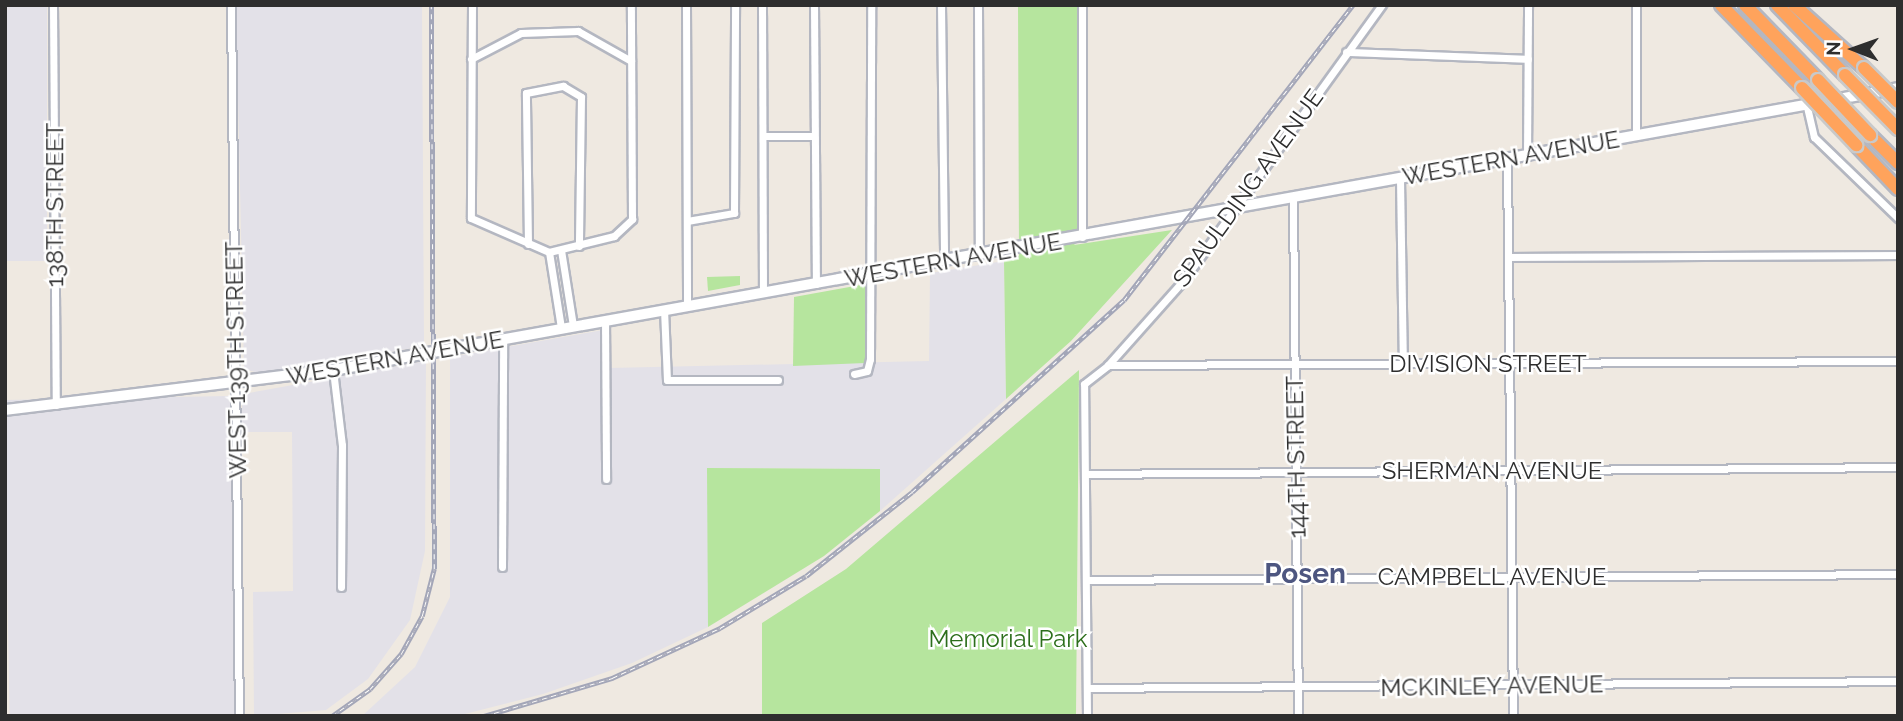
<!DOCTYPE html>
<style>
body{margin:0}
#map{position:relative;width:1903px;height:721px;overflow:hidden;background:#efe9e1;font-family:Raleway,sans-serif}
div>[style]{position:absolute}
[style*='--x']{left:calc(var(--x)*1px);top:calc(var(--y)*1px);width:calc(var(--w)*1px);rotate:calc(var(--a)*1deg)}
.industrial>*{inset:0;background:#e3e1e8;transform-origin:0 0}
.green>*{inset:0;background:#b6e59e}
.roads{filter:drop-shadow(2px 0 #b4b7c1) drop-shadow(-2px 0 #b4b7c1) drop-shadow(0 2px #b4b7c1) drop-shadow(0 -2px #b4b7c1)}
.street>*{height:7px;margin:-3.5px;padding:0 3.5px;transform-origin:3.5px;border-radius:3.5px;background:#fff}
.secondary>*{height:10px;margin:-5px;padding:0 5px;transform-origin:5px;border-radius:5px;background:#fff}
.highway>*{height:12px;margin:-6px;padding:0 6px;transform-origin:6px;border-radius:6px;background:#ffa35c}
.rail>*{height:4.5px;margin-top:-2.25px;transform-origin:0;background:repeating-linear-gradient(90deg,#fff 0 5px,#a3a6b8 0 10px);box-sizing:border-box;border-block:2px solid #a3a6b8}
.bridges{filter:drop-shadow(2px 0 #c9c9c9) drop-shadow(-2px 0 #c9c9c9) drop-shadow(0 2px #c9c9c9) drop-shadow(0 -2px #c9c9c9)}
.highway-bridge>*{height:12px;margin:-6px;padding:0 6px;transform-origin:6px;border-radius:6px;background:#ffa35c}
span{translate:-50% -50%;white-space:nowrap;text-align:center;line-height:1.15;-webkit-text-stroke:5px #fff;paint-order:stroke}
.street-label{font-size:24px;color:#2e2e2e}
.park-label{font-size:24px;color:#2c6e1b}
.quarter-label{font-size:28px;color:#4d5680;font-weight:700}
.frame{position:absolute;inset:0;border:7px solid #2e2e2e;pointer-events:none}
.north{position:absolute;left:1819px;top:14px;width:70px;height:70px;-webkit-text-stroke:5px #fff;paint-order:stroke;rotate:271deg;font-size:19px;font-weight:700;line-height:28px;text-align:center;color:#2e2e2e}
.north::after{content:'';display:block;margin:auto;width:24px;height:32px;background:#2e2e2e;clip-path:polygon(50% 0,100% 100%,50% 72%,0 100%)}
</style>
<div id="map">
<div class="industrial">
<div style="left:5px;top:5px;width:42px;height:256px"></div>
<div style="clip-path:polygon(236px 5px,422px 5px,424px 346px,262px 374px,244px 369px)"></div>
<div style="clip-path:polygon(1004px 261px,1006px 399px,880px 511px,880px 469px,708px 468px,708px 627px,632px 663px,543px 694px,457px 716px,362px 716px,415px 667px,450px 597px,450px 357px,609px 329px,609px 368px,929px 361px,930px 273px)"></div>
<div style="clip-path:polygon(426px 361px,425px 551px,410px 620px,368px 679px,326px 710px,254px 716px,253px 592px,293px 591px,292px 432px,242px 432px,242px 399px,249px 393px)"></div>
<div style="left:230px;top:396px;width:320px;height:226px;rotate:89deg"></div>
</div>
<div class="green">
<div style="clip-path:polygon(1018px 5px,1082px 5px,1082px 237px,1074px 245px,1172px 230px,1071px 341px,1006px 399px,1004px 261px,1019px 256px)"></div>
<div style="clip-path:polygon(740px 276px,740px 285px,708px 291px,707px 277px)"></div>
<div style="clip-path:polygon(866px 284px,865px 363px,793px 366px,794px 297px)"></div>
<div style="clip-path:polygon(1079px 370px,1076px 716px,762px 716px,762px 623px,846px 569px)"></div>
<div style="clip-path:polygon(707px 468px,880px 469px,880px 511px,824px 556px,708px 627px)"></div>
</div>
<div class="roads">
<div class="street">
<div style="--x:53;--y:5;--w:400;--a:89.6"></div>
<div style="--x:231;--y:5;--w:711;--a:89.36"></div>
<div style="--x:472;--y:5;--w:213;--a:90.3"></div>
<div style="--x:471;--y:218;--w:85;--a:23.6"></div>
<div style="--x:549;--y:252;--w:67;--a:-13.8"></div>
<div style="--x:614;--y:236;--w:25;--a:-43"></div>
<div style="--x:632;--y:219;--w:214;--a:-90.3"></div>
<div style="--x:686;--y:5;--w:300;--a:89.8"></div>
<div style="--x:762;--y:5;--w:287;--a:89.8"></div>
<div style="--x:814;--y:5;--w:279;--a:89.6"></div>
<div style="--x:941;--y:5;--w:256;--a:89.3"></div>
<div style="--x:978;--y:5;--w:250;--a:89.8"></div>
<div style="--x:1346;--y:52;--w:182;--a:2.2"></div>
<div style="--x:471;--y:59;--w:56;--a:-27.5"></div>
<div style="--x:521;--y:33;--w:57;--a:-2"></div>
<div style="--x:578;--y:31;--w:61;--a:29.5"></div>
<div style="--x:1807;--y:107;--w:31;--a:77"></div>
<div style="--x:1814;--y:137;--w:117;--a:44"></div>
<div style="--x:763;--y:136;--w:51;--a:0"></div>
<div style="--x:1636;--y:136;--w:131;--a:-90"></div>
<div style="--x:1527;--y:156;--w:151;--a:-89.6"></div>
<div style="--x:1507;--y:160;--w:556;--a:89.38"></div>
<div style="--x:1400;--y:179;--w:186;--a:89.1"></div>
<div style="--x:1293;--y:198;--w:518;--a:89.45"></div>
<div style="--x:687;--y:221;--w:48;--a:-9.7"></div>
<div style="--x:734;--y:213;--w:208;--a:-89.7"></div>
<div style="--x:1082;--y:237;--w:232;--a:-90"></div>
<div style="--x:528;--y:244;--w:151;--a:-90.8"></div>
<div style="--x:526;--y:93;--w:38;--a:-11"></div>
<div style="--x:563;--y:86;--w:21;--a:31"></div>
<div style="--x:581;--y:97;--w:149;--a:90.8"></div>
<div style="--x:561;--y:250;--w:77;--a:81"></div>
<div style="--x:549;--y:252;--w:77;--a:81"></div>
<div style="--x:1509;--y:257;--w:389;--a:-0.3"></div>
<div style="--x:664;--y:309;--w:71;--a:87.6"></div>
<div style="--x:667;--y:380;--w:111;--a:0"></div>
<div style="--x:605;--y:320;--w:159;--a:89.6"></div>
<div style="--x:1108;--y:365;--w:111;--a:-48.3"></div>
<div style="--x:1182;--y:282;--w:342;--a:-54.2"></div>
<div style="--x:333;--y:370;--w:76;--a:83.2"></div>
<div style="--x:342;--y:445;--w:142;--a:90.4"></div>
<div style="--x:854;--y:374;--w:13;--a:-13"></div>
<div style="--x:867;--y:371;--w:12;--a:-76"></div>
<div style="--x:870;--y:359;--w:354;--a:-89.8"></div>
<div style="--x:1085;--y:474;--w:813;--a:-0.49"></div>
<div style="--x:502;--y:567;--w:228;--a:-89.7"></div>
<div style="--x:1087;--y:580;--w:811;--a:-0.42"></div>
<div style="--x:1087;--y:688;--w:811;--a:-0.49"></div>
<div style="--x:1087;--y:716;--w:332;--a:-90.5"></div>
<div style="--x:1084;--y:384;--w:31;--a:-38"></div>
<div style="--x:1108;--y:365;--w:790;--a:-0.29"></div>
</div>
<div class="secondary">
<div style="--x:5;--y:410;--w:330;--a:-7"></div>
<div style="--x:333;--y:370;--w:1590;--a:-10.21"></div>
</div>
<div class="highway">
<div style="--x:1721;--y:5;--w:116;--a:45.7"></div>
<div style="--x:1745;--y:5;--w:105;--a:45.8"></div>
<div style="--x:1777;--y:5;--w:98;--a:45.8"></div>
<div style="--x:1794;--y:5;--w:94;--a:42"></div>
<div style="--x:1870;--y:135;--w:40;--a:45"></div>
<div style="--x:1856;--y:145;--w:61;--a:46.3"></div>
</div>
</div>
<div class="rail">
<div style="--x:332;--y:716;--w:47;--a:-35.4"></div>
<div style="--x:370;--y:689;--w:47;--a:-48.5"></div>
<div style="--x:401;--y:654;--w:43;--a:-61.1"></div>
<div style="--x:422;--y:616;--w:49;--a:-75.7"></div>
<div style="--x:434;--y:569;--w:564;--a:-90.3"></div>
<div style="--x:484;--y:716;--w:134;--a:-16.5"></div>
<div style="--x:612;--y:678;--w:119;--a:-24.8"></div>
<div style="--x:720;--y:628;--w:100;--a:-31.2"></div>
<div style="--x:806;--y:576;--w:135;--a:-38.4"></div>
<div style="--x:912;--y:492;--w:286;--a:-42.2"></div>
<div style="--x:1124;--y:300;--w:373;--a:-52.2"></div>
</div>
<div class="bridges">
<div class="highway-bridge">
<div style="--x:1864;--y:68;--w:48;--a:45"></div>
<div style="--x:1845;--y:75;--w:76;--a:45.5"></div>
<div style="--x:1818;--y:80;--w:76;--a:46.6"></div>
<div style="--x:1802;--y:88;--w:79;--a:46.5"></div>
</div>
</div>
<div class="street-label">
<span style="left:1511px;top:158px;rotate:-10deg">WESTERN AVENUE</span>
<span style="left:1248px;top:188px;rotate:-54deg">SPAULDING AVENUE</span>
<span style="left:55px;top:205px;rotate:-90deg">138TH STREET</span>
<span style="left:953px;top:260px;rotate:-10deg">WESTERN AVENUE</span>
<span style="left:395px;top:358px;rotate:-10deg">WESTERN AVENUE</span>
<span style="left:236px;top:360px;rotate:-91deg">WEST 139TH STREET</span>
<span style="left:1488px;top:364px">DIVISION STREET</span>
<span style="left:1296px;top:457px;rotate:-91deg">144TH STREET</span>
<span style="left:1492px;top:471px">SHERMAN AVENUE</span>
<span style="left:1492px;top:577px">CAMPBELL AVENUE</span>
<span style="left:1492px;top:686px;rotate:-1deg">MCKINLEY AVENUE</span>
</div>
<div class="park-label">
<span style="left:1008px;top:639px">Memorial Park</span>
</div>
<div class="quarter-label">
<span style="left:1305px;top:574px">Posen</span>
</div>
<div class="frame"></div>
<div class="north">N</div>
</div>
